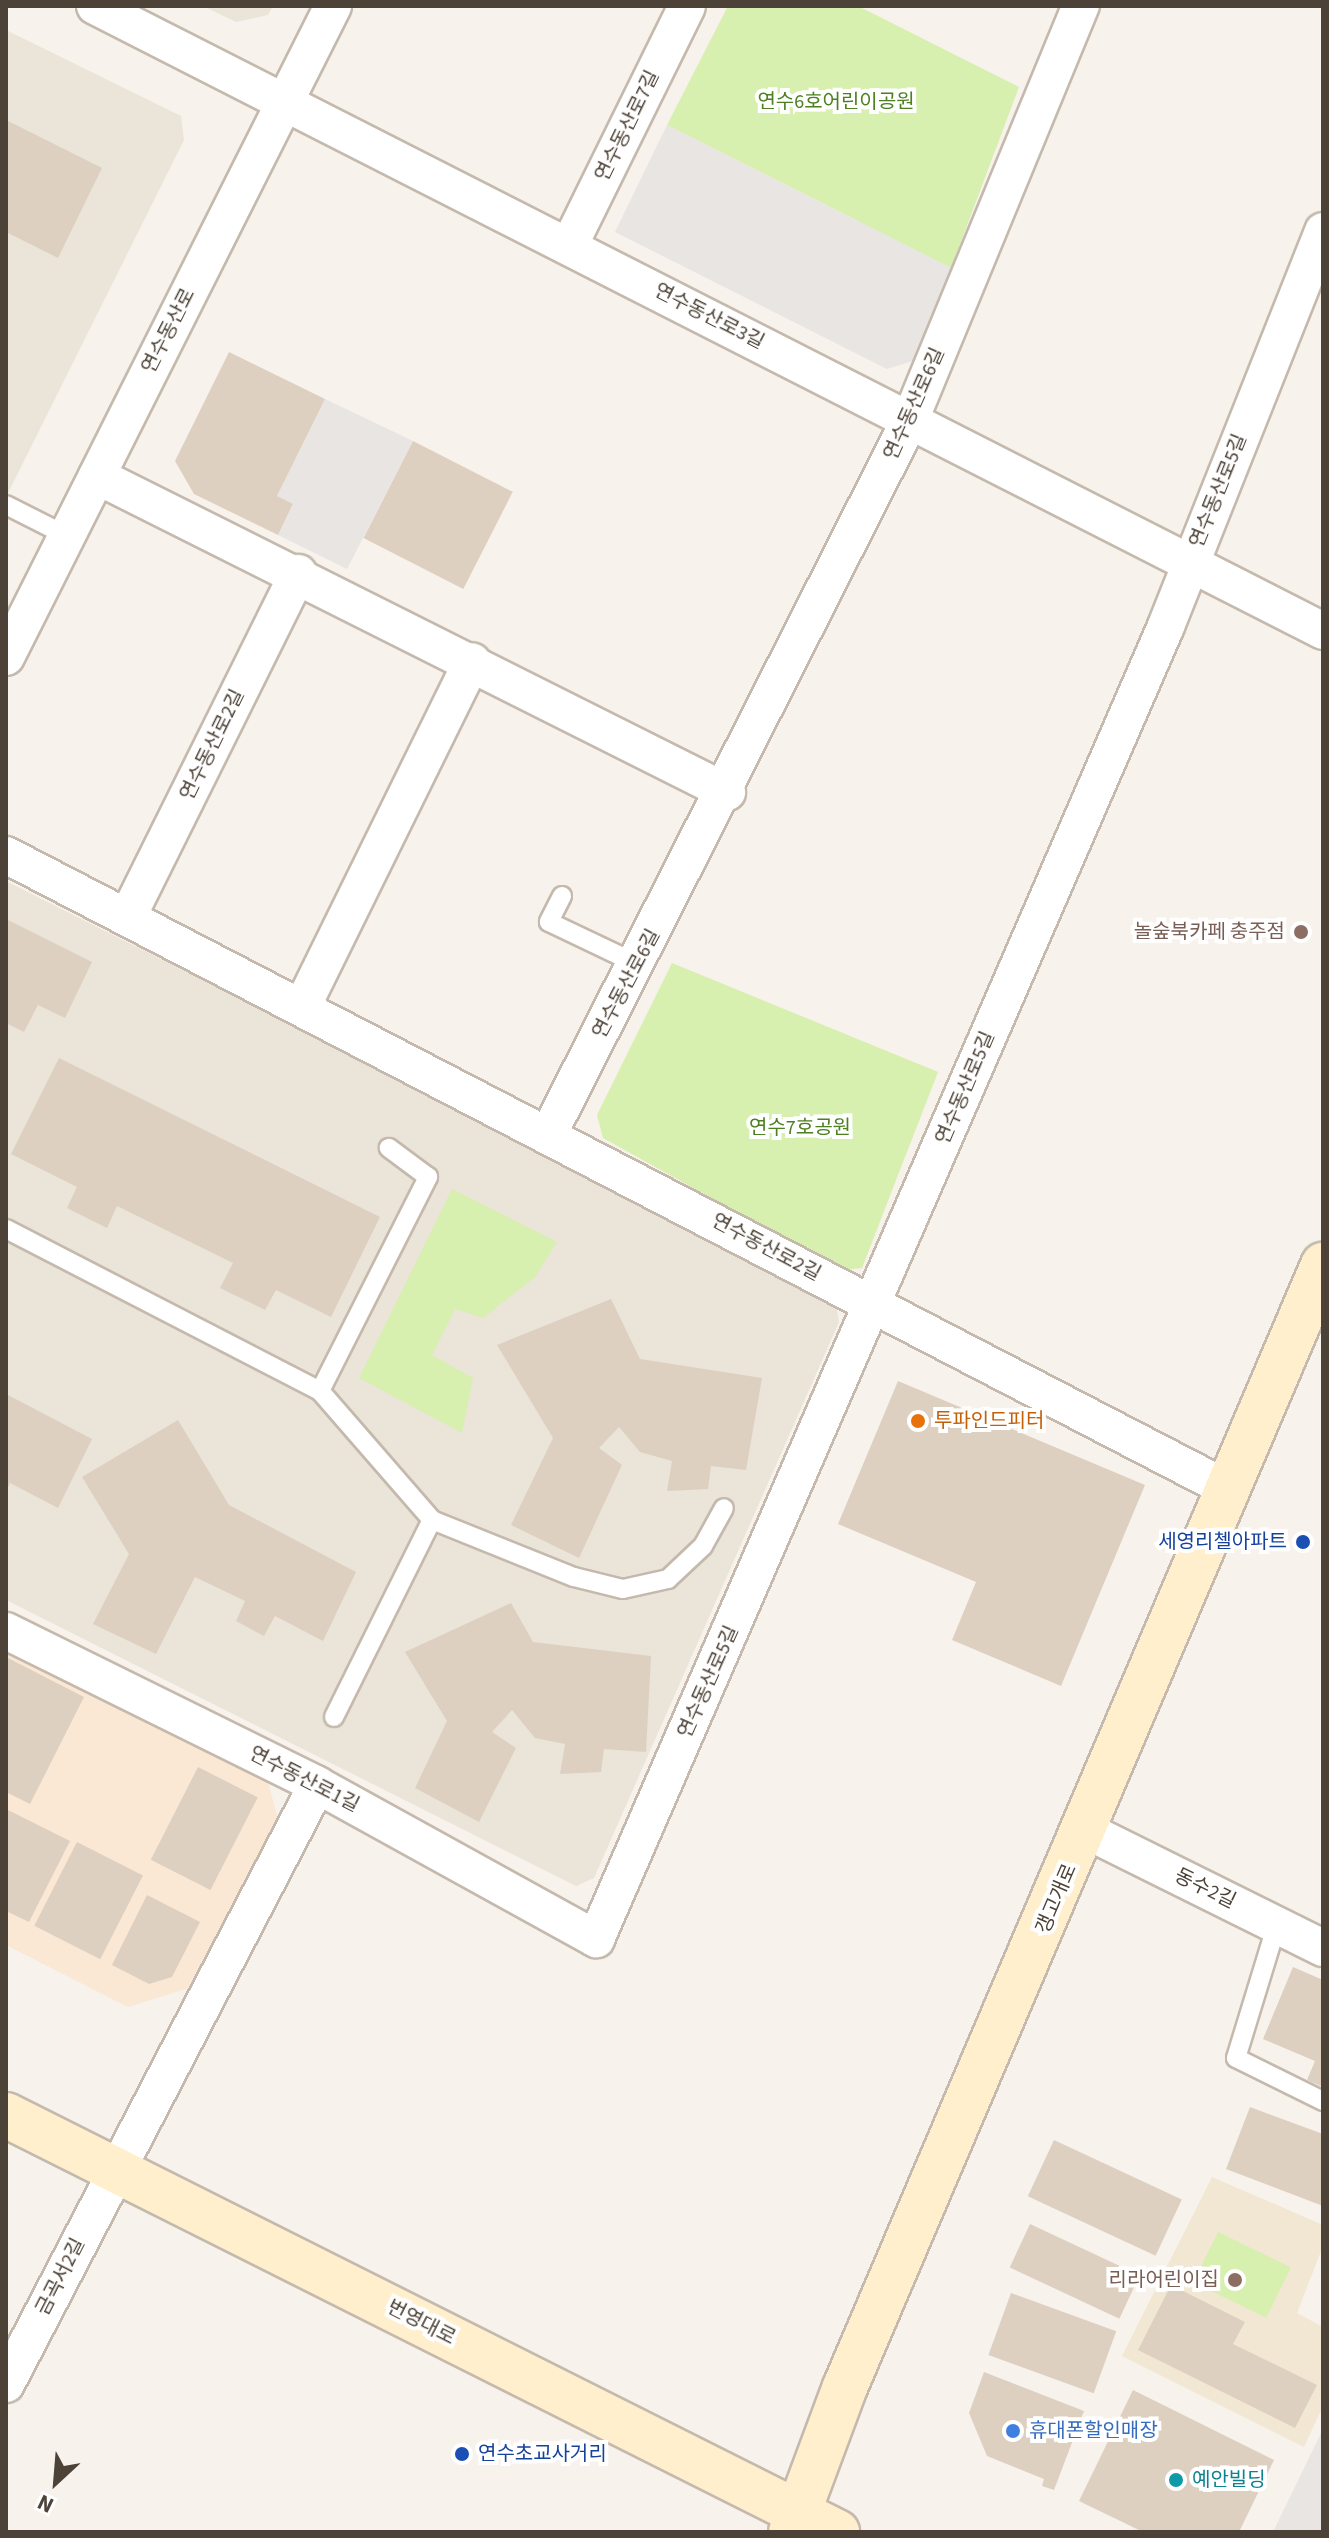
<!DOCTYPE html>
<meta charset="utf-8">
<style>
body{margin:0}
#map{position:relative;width:1329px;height:2538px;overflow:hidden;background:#f7f2eb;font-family:"Source Sans 3","Noto Sans KR",sans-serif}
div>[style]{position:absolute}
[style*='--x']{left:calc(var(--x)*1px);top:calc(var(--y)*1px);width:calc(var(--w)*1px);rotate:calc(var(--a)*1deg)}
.residential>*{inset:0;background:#ebe4d8}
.commercial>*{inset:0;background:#fae7d4}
.education>*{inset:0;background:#f1e7d3}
.green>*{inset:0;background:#d7efaf;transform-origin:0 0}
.parking>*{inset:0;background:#e8e5e2}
.building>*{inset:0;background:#ddd0c1;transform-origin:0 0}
.roads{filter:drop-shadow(2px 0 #c4b9ac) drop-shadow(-2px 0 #c4b9ac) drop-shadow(0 2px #c4b9ac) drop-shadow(0 -2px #c4b9ac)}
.lane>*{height:18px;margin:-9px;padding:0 9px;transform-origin:9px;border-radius:9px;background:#fff}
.street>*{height:36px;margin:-18px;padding:0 18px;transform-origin:18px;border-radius:18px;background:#fff}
.secondary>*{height:44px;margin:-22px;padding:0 22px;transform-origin:22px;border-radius:22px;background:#ffefcc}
.dots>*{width:22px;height:22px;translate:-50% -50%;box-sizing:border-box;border:4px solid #fff;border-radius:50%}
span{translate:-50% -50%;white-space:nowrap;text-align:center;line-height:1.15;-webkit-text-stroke:8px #fff;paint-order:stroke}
.park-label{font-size:20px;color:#4c8021}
.street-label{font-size:20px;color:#4c4237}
.education-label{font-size:20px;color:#785e54}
.right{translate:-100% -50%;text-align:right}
.food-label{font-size:20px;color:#c56008}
.left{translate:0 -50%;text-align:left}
.transit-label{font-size:20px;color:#164399}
.shop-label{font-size:20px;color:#366cbe}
.culture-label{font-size:20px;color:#0d838f}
.frame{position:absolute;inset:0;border:8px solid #4c4237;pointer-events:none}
.north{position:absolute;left:16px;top:2442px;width:80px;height:80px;-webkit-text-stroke:6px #fff;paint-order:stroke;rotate:206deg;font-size:22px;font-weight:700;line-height:32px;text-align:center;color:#4c4237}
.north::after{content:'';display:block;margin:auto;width:28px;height:36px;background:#4c4237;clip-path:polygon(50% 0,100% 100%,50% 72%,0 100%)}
</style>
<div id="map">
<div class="residential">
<div style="clip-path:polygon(203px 6px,273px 6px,268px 15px,236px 22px)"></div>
<div style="clip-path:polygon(6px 30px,181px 116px,184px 140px,6px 497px)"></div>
<div style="clip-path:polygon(6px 881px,835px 1299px,839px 1322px,594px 1878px,576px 1886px,6px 1600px)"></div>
</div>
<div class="commercial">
<div style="clip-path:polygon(6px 1644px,267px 1778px,278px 1819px,192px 1987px,128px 2007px,6px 1945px)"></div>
</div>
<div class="education">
<div style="clip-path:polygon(1212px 2177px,1323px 2225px,1323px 2246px,1297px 2313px,1323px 2327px,1323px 2406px,1304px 2447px,1122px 2356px)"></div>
</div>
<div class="green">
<div style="clip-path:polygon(728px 6px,858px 6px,1019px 87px,951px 268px,667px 125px)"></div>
<div style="clip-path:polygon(672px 963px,938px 1072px,862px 1268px,842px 1270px,603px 1138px,597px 1115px)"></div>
<div style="clip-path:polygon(452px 1189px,557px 1242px,535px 1277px,483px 1318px,455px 1309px,432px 1355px,473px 1378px,462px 1433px,359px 1378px)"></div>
<div style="left:1218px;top:2232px;width:81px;height:56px;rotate:26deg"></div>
</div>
<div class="parking">
<div style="clip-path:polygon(667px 125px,951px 268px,913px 361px,887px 369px,615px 232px)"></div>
<div style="clip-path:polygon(325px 399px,413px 441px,347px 569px,278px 535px,293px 505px,277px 496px)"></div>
<div style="clip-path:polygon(1323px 2429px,1323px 2532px,1273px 2532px)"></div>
</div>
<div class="building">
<div style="clip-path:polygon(6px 120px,102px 168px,58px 258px,6px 232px)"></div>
<div style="clip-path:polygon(229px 352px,325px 399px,277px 496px,293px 504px,278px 535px,194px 494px,175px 461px)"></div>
<div style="left:413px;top:441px;width:112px;height:109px;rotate:27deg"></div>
<div style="clip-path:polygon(6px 919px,92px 962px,65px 1018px,38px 1005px,24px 1032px,6px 1023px)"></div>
<div style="clip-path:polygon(59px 1058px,380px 1217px,331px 1317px,276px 1290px,265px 1310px,220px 1288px,233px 1263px,117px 1206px,107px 1228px,67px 1208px,77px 1187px,11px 1154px)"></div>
<div style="clip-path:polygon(611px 1299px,640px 1359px,762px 1378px,746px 1470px,711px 1466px,708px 1489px,667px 1491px,672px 1461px,640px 1452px,619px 1427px,599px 1448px,622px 1465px,579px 1558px,511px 1525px,553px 1438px,497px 1345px)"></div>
<div style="clip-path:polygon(898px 1381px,1145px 1485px,1061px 1686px,952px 1640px,976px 1582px,838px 1524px)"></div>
<div style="clip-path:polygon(6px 1394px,92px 1439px,58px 1508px,10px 1483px,6px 1491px)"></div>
<div style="clip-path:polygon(178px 1420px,229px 1505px,356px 1572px,323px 1641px,275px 1616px,264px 1636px,236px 1621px,245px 1601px,195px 1577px,156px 1654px,93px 1624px,129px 1554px,82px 1477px)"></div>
<div style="clip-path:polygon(511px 1603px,533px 1642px,651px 1656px,646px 1752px,604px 1749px,601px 1772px,560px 1774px,565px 1744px,535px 1738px,512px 1710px,492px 1732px,516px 1748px,479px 1822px,415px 1788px,447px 1721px,405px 1652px)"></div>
<div style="clip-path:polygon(6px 1657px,84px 1697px,30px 1804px,6px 1792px)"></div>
<div style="left:198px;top:1767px;width:67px;height:104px;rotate:27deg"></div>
<div style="clip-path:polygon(6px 1809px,70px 1841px,29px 1922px,6px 1911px)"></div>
<div style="left:77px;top:1842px;width:74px;height:94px;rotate:27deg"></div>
<div style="clip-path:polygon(147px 1895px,200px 1922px,172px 1977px,149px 1984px,112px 1965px)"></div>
<div style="clip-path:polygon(1293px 1967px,1323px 1980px,1323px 2087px,1307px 2080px,1315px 2061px,1263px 2039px)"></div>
<div style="clip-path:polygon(1250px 2107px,1323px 2134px,1323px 2206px,1226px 2169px)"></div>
<div style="left:1054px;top:2140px;width:141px;height:62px;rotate:25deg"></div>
<div style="left:1030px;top:2224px;width:121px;height:48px;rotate:25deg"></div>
<div style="clip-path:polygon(1171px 2285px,1245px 2322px,1233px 2344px,1317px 2385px,1295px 2428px,1138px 2350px)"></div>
<div style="left:1011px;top:2293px;width:112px;height:66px;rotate:20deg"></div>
<div style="clip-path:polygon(984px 2372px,1084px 2411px,1054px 2490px,1042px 2486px,1044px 2479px,987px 2456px,969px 2413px)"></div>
<div style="clip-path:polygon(1133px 2390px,1274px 2460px,1239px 2532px,1143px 2532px,1079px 2501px)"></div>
</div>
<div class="roads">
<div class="lane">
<div style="--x:6;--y:505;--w:68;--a:26.9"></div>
<div style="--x:562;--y:896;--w:29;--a:117"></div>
<div style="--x:549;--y:922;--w:98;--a:25.5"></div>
<div style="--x:6;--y:1229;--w:353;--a:27.3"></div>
<div style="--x:320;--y:1391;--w:240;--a:-63.2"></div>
<div style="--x:428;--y:1177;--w:49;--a:-143.4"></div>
<div style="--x:320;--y:1391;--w:171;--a:49"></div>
<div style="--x:432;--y:1520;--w:153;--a:21.9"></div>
<div style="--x:574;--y:1577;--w:50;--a:13.8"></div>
<div style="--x:623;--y:1589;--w:46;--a:-12.5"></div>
<div style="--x:668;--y:1579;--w:48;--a:-43.3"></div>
<div style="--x:703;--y:1546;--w:43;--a:-61.1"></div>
<div style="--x:334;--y:1717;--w:220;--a:-63.6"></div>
<div style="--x:1277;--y:1924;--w:140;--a:107"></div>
<div style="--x:1236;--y:2058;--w:97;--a:26.3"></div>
</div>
<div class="street">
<div style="--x:95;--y:6;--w:1378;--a:26.97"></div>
<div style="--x:569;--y:246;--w:267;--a:-63.8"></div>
<div style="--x:97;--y:476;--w:705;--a:26.64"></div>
<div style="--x:6;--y:657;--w:729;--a:-63.33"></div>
<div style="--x:6;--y:855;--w:1379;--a:27.42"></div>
<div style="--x:128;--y:916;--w:383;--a:-63.6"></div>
<div style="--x:303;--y:1005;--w:383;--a:-63.8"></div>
<div style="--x:549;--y:1133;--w:799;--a:-63.15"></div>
<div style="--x:910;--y:420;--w:448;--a:-67.6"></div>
<div style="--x:6;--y:1631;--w:347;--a:26.3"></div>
<div style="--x:317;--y:1785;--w:319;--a:28.9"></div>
<div style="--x:596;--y:1939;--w:1431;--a:-66.53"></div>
<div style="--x:1166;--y:626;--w:425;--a:-68.3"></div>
<div style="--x:1087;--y:1831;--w:263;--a:26.4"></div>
<div style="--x:6;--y:2384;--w:675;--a:-62.56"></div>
</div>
<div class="secondary">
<div style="--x:6;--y:2115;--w:930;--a:26.65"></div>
<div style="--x:791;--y:2532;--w:155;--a:-69.6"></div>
<div style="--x:845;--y:2387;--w:1220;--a:-66.92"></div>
</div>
</div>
<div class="dots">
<div style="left:1301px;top:932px;background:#8d6e63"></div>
<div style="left:918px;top:1421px;background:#e8710a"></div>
<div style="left:1303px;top:1542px;background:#1a4fb4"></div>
<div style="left:1235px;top:2280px;background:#8d6e63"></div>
<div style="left:1013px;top:2431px;background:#3f7fe0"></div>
<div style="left:462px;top:2454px;background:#1a4fb4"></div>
<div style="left:1176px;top:2480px;background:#0f9aa8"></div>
</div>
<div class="park-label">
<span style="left:836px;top:102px">연수6호어린이공원</span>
<span style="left:800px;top:1128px">연수7호공원</span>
</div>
<div class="street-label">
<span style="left:628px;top:126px;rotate:-64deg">연수동산로7길</span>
<span style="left:709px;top:317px;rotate:27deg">연수동산로3길</span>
<span style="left:169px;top:331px;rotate:-63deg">연수동산로</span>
<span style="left:915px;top:404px;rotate:-66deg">연수동산로6길</span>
<span style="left:1219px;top:491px;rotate:-68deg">연수동산로5길</span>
<span style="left:213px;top:745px;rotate:-64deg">연수동산로2길</span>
<span style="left:627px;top:984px;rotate:-62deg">연수동산로6길</span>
<span style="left:966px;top:1088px;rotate:-67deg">연수동산로5길</span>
<span style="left:766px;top:1248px;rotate:28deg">연수동산로2길</span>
<span style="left:709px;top:1682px;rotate:-66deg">연수동산로5길</span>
<span style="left:304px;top:1780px;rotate:27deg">연수동산로1길</span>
<span style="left:1205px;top:1889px;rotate:26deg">동수2길</span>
<span style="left:1057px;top:1899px;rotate:-67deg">갱고개로</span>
<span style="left:61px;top:2277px;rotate:-63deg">금곡서2길</span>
<span style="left:421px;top:2323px;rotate:27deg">번영대로</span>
</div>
<div class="education-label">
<span class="right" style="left:1285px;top:932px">놀숲북카페 충주점</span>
<span class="right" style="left:1219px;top:2280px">리라어린이집</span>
</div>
<div class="food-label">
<span class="left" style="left:934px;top:1421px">투파인드피터</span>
</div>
<div class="transit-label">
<span class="right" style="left:1287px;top:1542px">세영리첼아파트</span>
<span class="left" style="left:478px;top:2454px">연수초교사거리</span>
</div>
<div class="shop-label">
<span class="left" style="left:1029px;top:2431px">휴대폰할인매장</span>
</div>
<div class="culture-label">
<span class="left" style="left:1192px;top:2480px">예안빌딩</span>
</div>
<div class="frame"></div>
<div class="north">N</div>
</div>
